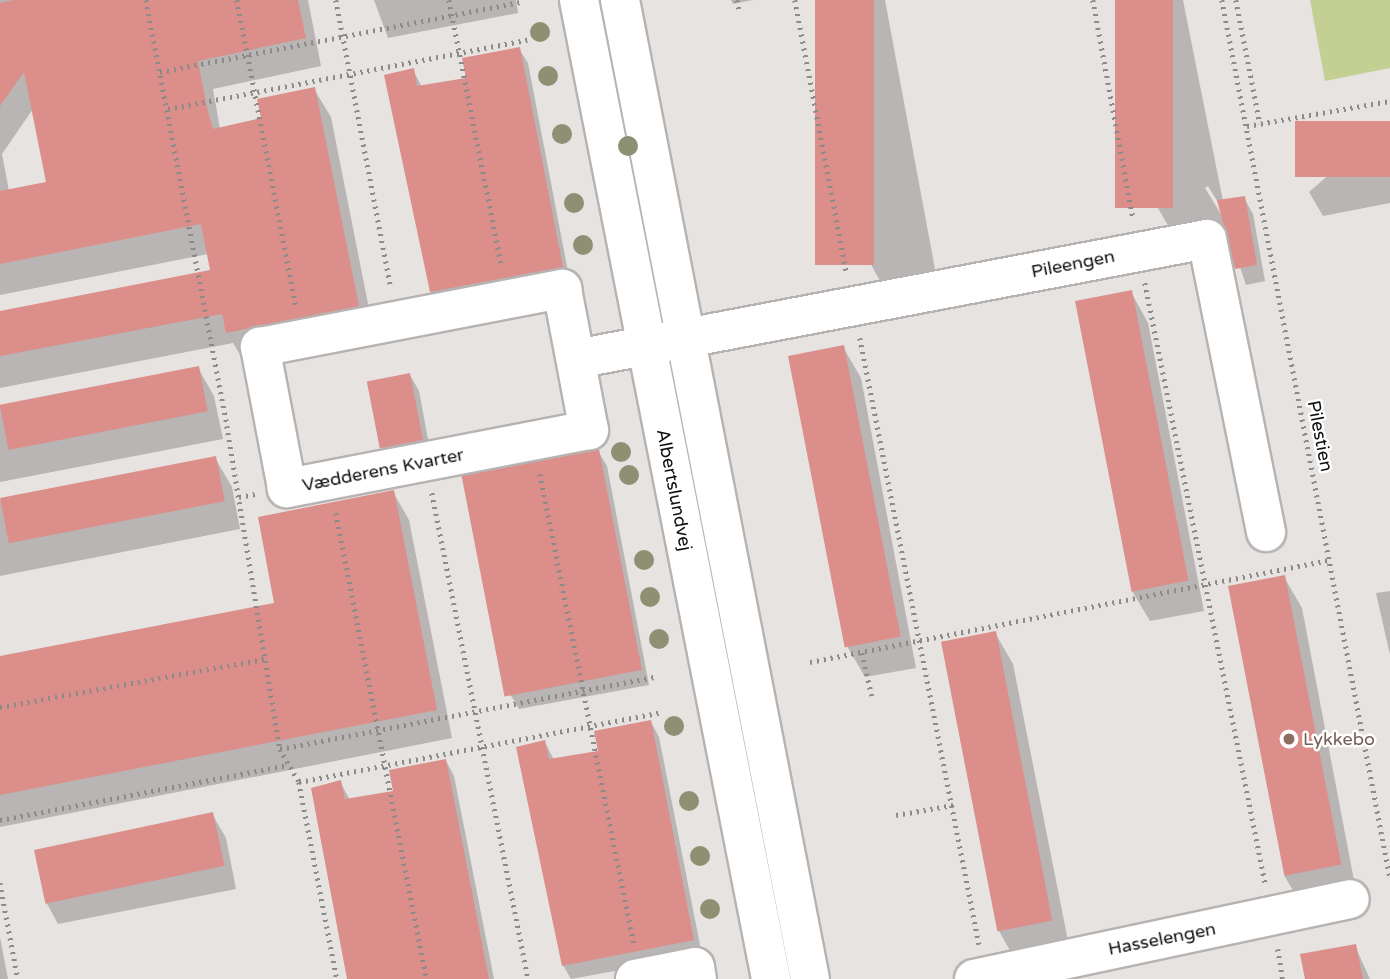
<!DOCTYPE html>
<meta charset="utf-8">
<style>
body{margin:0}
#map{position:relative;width:1390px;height:979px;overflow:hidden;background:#e6e3e1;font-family:"Varela Round",sans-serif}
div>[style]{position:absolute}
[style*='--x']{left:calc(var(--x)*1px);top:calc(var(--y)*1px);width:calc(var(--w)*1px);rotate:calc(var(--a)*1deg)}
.green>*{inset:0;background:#c4d093}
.shadow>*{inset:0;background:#0003}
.building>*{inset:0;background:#db8e8a;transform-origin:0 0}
.path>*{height:4.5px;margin-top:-2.25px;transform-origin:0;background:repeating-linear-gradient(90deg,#8d8b8a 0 2px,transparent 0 7px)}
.roads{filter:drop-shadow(2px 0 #b7b3b2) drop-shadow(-2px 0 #b7b3b2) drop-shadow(0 2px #b7b3b2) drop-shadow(0 -2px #b7b3b2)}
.minor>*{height:38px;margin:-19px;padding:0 19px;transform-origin:19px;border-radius:19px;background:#fff}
.trees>*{width:20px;height:20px;margin:-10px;border-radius:50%;background:#8d9073}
.dots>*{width:19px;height:19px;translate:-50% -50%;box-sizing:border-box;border:4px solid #fff;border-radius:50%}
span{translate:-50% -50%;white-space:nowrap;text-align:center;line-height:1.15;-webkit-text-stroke:5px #fff;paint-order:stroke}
.street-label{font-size:18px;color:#100e0e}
.education-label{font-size:18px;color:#785e54}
.left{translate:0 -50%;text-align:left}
</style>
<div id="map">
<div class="green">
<div style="clip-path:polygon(1310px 0,1390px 0,1390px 68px,1325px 81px)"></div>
</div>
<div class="shadow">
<div style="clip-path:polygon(evenodd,0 0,308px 0,321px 66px,213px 89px,220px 129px,263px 119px,314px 89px,331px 117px,374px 334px,244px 361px,233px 343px,0 388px,0 313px,212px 272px,208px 254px,0 295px,0 0,33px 109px,48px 184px,9px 191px,2px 154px,33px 109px)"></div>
<div style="clip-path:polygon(374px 0,516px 0,518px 13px,388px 38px)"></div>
<div style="clip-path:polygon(731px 0,753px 0,733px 4px)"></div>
<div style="clip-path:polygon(817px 0,885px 0,937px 280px,885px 290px,868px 259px)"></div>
<div style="clip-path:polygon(evenodd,1116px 0,1183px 0,1223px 201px,1244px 198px,1253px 214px,1265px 281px,1246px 285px,1226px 225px,1173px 234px,1155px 203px,1116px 0,1208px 186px,1222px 209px,1222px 216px,1205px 188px,1208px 186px)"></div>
<div style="clip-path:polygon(519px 49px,528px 63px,570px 282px,440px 306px,431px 291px,413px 70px,422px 87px,468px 79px)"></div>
<div style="clip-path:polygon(1390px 122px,1390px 203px,1323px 216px,1309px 192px)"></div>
<div style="clip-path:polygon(1131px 292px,1148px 323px,1204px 611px,1150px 621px,1132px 591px)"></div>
<div style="clip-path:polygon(843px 347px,861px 378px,916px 668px,865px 677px,847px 646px)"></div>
<div style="clip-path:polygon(198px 368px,214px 396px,223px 439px,0 482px,0 406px)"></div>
<div style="clip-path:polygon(410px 375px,419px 391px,431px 455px,391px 463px,382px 447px)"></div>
<div style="clip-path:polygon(598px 451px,607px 466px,649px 685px,519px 709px,510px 694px)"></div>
<div style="clip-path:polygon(215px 458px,232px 487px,240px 529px,0 576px,0 500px)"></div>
<div style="clip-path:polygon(393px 492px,409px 520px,452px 738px,0 827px,0 658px,276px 604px)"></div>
<div style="clip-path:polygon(1284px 577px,1302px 608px,1357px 896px,1303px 907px,1285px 877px,1230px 586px)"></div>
<div style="clip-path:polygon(1390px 591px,1390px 655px,1376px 593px)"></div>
<div style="clip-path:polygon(995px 633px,1013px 664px,1070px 951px,1016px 961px,999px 931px,943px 642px)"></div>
<div style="clip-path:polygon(651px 722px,659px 737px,702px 955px,571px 979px,563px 965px,545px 742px,554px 760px,600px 752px)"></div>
<div style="clip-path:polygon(446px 761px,454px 776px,494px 979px,349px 979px,340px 782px,350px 800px,395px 792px)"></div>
<div style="clip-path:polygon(212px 814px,226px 838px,236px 889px,58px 924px,45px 900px)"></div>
<div style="clip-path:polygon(0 937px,8px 979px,0 979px)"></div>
<div style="clip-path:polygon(1355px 946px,1370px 979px,1307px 979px)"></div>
</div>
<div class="building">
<div style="clip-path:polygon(13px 0,298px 0,306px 38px,198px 61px,207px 108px,213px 129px,261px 118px,257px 99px,315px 87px,359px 306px,226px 333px,222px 314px,0 356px,0 311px,210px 270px,201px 224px,0 264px,0 191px,46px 182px,24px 72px,0 106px,0 3px)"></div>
<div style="left:815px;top:0;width:59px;height:265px"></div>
<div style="left:1115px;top:0;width:58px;height:208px"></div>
<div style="clip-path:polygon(520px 47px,563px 267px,430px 292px,384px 75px,414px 68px,417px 86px,466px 78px,462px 58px)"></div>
<div style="left:1390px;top:121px;width:56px;height:95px;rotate:90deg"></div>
<div style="clip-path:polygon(1245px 196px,1257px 265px,1235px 269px,1217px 200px)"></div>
<div style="left:1132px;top:290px;width:296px;height:58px;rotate:79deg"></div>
<div style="left:844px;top:345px;width:297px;height:57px;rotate:79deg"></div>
<div style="left:199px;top:366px;width:46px;height:203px;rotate:79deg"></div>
<div style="left:410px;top:373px;width:68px;height:44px;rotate:79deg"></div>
<div style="left:599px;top:449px;width:225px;height:140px;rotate:79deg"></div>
<div style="left:216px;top:456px;width:46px;height:220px;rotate:79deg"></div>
<div style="clip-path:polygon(394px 490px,437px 710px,0 795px,0 656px,274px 603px,258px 517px)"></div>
<div style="left:1285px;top:575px;width:295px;height:58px;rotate:79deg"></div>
<div style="left:996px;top:631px;width:295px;height:56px;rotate:79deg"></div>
<div style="clip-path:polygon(651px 720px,694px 940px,562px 966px,516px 747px,545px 740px,549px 759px,598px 751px,594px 731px)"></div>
<div style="clip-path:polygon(446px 759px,489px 979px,347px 979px,311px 788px,341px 780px,345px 799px,393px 791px,389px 770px)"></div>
<div style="left:213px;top:812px;width:55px;height:183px;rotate:78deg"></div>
<div style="clip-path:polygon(1356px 944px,1363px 979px,1305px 979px,1300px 954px)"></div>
</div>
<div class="path">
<div style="--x:146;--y:0;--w:434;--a:79.2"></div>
<div style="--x:227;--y:426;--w:327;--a:80.7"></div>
<div style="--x:280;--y:749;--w:38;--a:60"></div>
<div style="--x:299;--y:782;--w:201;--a:79.1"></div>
<div style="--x:237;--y:0;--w:313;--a:79.1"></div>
<div style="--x:336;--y:0;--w:293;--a:79.2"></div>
<div style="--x:449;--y:0;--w:273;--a:78.8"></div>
<div style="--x:737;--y:0;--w:9;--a:77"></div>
<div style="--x:795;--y:0;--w:279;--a:79.3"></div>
<div style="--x:1093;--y:0;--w:223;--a:79.6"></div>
<div style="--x:1222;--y:0;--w:893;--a:79.16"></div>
<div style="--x:1236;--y:0;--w:126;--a:79"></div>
<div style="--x:160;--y:72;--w:367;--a:-11"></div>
<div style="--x:168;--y:109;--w:366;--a:-10.9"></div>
<div style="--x:1247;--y:126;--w:145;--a:-9.9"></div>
<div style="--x:1145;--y:283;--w:611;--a:78.67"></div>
<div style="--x:860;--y:338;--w:618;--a:78.89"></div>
<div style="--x:540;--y:474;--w:481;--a:78.7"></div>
<div style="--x:432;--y:493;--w:495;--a:78.8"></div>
<div style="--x:239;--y:497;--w:16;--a:-11"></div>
<div style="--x:336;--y:513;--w:475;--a:79"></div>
<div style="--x:862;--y:653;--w:44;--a:76.9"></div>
<div style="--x:810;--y:662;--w:529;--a:-11.12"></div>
<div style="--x:0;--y:707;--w:269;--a:-10.3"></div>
<div style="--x:280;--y:749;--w:381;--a:-10.9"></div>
<div style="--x:299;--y:782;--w:369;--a:-10.9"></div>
<div style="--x:896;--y:815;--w:58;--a:-10"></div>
<div style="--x:0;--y:820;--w:294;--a:-10.8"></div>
<div style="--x:0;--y:883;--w:98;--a:79.4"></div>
<div style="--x:1278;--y:949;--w:30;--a:81"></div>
</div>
<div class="roads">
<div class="minor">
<div style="--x:579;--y:0;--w:998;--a:78.9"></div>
<div style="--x:620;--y:0;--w:997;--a:79.02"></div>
<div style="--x:562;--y:289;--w:144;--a:79.2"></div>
<div style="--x:589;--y:430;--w:308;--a:169.1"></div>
<div style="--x:287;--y:488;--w:144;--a:-100.8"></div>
<div style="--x:260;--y:347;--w:308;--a:-10.9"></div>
<div style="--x:576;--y:359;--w:642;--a:-10.77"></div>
<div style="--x:1207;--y:239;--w:299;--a:78.6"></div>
<div style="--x:635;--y:979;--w:61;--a:-11.3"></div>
<div style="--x:695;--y:967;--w:12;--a:81"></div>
<div style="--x:974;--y:979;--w:384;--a:-12"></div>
</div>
</div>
<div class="trees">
<div style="left:540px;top:32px"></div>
<div style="left:548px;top:76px"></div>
<div style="left:562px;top:134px"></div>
<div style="left:628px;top:146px"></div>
<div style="left:574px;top:203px"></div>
<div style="left:583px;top:245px"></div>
<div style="left:621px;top:452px"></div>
<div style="left:629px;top:475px"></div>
<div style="left:644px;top:560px"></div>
<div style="left:650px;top:597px"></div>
<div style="left:659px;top:639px"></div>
<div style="left:674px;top:726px"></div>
<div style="left:689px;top:801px"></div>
<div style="left:700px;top:856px"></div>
<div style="left:710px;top:909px"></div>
</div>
<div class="dots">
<div style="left:1289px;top:739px;background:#8d6e63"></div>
</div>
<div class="street-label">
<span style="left:1073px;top:264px;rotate:-11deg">Pileengen</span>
<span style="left:1320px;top:436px;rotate:79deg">Pilestien</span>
<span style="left:383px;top:470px;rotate:-11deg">Vædderens Kvarter</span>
<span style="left:674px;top:490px;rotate:79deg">Albertslundvej</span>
<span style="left:1162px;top:939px;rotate:-11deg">Hasselengen</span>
</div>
<div class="education-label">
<span class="left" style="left:1303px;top:739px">Lykkebo</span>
</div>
</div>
